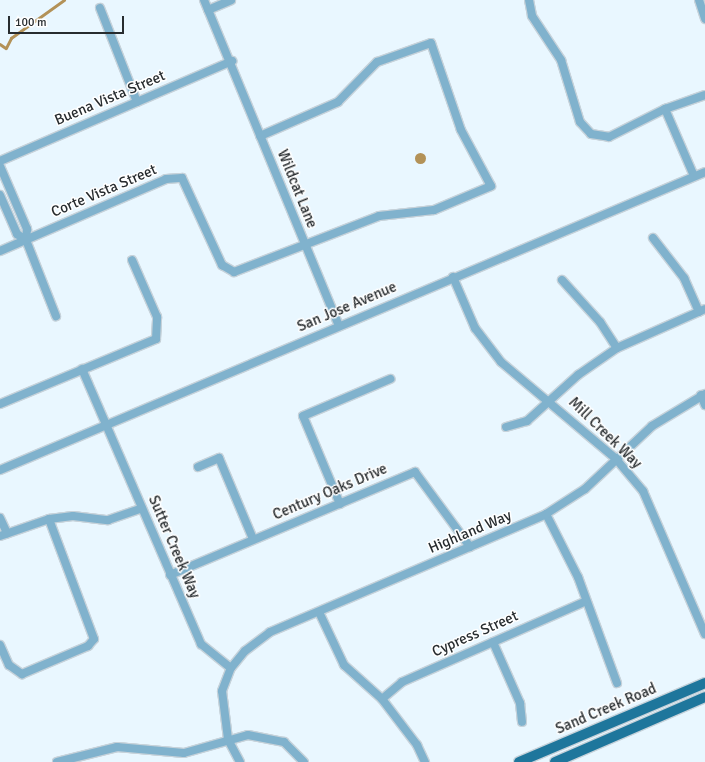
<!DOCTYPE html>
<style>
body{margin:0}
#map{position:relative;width:705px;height:762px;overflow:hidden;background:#e9f7ff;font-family:Signika,sans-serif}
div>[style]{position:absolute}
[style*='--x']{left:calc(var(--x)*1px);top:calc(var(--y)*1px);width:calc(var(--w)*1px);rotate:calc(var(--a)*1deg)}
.water>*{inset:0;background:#b39258}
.round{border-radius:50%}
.stream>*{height:2.5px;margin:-1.25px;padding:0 1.25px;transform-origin:1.25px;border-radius:1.25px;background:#b39258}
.roads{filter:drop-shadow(1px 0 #c6d2da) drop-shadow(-1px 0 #c6d2da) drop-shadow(0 1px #c6d2da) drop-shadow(0 -1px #c6d2da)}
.minor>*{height:8px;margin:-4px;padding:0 4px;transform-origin:4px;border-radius:4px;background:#80b2cd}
.major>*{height:10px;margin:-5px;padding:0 5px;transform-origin:5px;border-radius:5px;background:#1e769c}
span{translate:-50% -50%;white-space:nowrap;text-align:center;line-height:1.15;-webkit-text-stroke:3px #fff;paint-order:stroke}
.street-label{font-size:15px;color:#272c2f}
.scale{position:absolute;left:8px;top:16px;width:116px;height:18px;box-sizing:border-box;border:2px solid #272c2f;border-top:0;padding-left:5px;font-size:12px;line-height:14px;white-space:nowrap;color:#272c2f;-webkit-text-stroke:3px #fff;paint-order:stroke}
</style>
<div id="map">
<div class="water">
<div class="round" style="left:414.5px;top:152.5px;width:11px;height:11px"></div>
</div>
<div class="stream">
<div style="--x:0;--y:44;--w:7;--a:34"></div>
<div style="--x:6;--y:48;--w:11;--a:-63"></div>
<div style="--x:11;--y:38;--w:65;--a:-35.6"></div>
</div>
<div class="roads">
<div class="minor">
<div style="--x:204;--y:0;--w:353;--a:67.5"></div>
<div style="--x:529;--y:0;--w:16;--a:79"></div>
<div style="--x:532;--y:16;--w:53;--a:56.6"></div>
<div style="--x:561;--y:60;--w:65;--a:73"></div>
<div style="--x:580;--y:122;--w:16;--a:47"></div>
<div style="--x:591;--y:134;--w:18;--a:9"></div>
<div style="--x:609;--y:137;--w:63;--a:-26.6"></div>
<div style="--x:665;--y:109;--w:42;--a:-19.3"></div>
<div style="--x:699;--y:0;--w:20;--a:72"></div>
<div style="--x:100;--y:8;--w:101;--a:68.5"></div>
<div style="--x:208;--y:10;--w:25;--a:-23"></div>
<div style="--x:665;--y:109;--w:73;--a:66.6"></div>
<div style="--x:0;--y:161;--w:253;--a:-23.3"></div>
<div style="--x:0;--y:166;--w:69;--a:66.8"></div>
<div style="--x:27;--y:229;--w:11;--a:95"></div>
<div style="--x:26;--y:240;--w:82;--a:68.5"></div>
<div style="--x:0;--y:195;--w:43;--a:66.4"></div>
<div style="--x:17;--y:234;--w:11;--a:34"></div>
<div style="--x:653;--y:238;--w:51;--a:52.2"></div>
<div style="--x:684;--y:278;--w:37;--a:66"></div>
<div style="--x:0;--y:251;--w:181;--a:-23.4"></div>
<div style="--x:166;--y:179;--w:16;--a:-4"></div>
<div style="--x:182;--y:178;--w:96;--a:65.3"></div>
<div style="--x:222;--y:265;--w:14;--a:30"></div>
<div style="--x:234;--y:272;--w:155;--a:-21.1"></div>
<div style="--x:379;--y:216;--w:55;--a:-6.2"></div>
<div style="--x:434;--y:210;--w:62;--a:-22.8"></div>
<div style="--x:491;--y:186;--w:64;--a:-118.2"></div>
<div style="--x:461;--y:130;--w:92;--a:-109"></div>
<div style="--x:431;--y:43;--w:57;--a:160.6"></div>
<div style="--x:377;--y:62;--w:56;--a:134.3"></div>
<div style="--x:338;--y:102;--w:85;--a:156.4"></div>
<div style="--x:453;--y:277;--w:56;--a:66.7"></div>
<div style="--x:475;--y:328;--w:43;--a:52.6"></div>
<div style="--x:501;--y:362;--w:150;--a:40.1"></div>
<div style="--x:616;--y:459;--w:42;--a:49.8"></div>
<div style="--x:643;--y:491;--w:156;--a:66.6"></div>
<div style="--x:562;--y:280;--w:57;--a:47.9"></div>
<div style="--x:600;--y:322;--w:31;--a:57"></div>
<div style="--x:82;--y:369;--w:300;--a:66.6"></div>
<div style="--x:201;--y:644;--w:38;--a:39"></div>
<div style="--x:701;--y:395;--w:11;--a:68"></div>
<div style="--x:0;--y:404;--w:169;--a:-22.6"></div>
<div style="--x:156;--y:339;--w:22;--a:-87"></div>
<div style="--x:157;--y:317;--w:62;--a:-113.7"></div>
<div style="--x:506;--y:427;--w:22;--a:-16"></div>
<div style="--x:527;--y:421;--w:69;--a:-42"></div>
<div style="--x:578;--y:375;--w:47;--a:-34.7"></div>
<div style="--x:617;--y:348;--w:96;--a:-23.9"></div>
<div style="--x:198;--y:467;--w:23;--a:-23"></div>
<div style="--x:219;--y:458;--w:88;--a:67.2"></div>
<div style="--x:0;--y:470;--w:765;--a:-22.91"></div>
<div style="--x:340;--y:504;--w:95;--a:-112.8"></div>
<div style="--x:303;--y:416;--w:95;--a:-23"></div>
<div style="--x:546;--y:514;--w:71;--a:63.1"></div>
<div style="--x:578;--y:577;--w:113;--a:69.8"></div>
<div style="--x:0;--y:518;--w:17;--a:65"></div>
<div style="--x:0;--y:536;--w:52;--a:-19.1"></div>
<div style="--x:49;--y:519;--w:24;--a:-7"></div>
<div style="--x:73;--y:516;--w:35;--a:7"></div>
<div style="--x:108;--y:520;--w:36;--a:-19"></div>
<div style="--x:170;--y:575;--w:266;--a:-22.8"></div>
<div style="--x:415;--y:472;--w:93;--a:53.7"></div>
<div style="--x:319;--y:612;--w:59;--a:64.7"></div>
<div style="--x:344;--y:665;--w:51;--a:41.8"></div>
<div style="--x:382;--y:699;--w:58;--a:52.7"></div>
<div style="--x:417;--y:745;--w:19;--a:65"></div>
<div style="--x:493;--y:642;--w:67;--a:66.1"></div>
<div style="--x:520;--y:703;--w:19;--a:84"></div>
<div style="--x:0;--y:645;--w:22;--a:66"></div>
<div style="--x:9;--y:665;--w:16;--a:35"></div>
<div style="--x:22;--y:674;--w:72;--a:-23"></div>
<div style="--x:88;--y:646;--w:9;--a:-49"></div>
<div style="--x:94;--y:639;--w:128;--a:-110.6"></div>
<div style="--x:382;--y:699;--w:26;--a:-40"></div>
<div style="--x:402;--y:682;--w:199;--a:-23.7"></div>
<div style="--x:57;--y:762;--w:62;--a:-14"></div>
<div style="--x:117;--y:747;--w:67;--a:5.1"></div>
<div style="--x:184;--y:753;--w:66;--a:-15.7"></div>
<div style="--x:248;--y:735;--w:37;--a:11"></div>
<div style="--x:284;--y:742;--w:28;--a:45"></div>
<div style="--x:240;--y:762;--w:26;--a:-118"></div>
<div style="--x:228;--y:739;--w:48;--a:-97.1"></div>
<div style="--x:222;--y:691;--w:25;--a:-69"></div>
<div style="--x:231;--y:668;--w:22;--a:-51"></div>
<div style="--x:245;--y:651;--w:31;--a:-37"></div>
<div style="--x:270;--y:632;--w:300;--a:-23.1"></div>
<div style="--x:546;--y:514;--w:46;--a:-32.7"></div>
<div style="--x:585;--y:489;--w:92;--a:-43.2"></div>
<div style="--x:652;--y:426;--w:62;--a:-31.1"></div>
</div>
<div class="major">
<div style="--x:519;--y:762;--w:202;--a:-23"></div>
<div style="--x:555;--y:762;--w:163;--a:-23.4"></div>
</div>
</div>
<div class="street-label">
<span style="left:110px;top:98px;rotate:-23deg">Buena Vista Street</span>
<span style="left:297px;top:189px;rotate:68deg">Wildcat Lane</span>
<span style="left:104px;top:191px;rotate:-23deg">Corte Vista Street</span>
<span style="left:347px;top:307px;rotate:-23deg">San Jose Avenue</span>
<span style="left:605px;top:433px;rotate:44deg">Mill Creek Way</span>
<span style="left:330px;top:492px;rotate:-23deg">Century Oaks Drive</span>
<span style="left:470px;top:532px;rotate:-23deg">Highland Way</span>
<span style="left:174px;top:547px;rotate:67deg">Sutter Creek Way</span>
<span style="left:475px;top:634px;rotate:-24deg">Cypress Street</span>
<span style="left:606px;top:709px;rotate:-23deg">Sand Creek Road</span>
</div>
<div class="scale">100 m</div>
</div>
